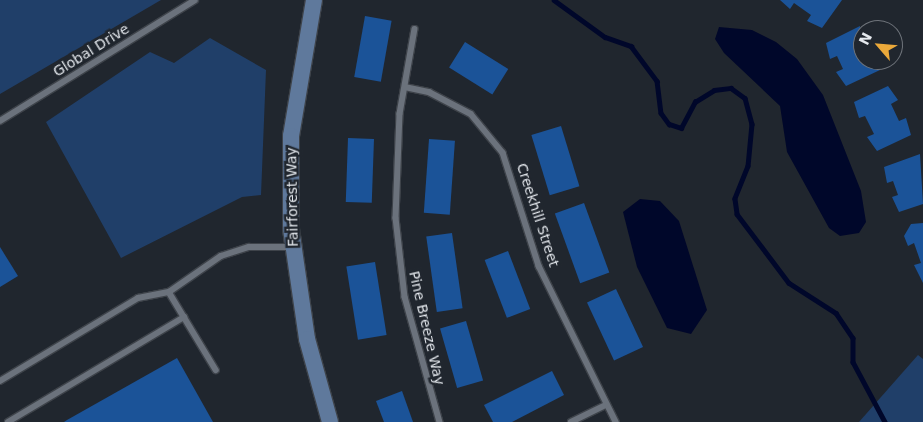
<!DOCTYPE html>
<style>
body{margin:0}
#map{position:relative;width:923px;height:422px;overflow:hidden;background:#20262e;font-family:"DejaVu Sans",sans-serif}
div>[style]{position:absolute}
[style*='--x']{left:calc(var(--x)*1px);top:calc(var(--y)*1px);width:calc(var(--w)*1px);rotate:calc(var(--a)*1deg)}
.green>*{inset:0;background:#203f69}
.water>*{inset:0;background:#00072a}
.stream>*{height:4.5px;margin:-2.25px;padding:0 2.25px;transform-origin:2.25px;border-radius:2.25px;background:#00072a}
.building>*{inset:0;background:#1b5398;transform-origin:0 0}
.roads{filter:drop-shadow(1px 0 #3e434a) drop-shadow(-1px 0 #3e434a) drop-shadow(0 1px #3e434a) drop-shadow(0 -1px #3e434a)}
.service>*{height:5.5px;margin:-2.75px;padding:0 2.75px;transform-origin:2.75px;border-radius:2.75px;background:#6b727c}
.secondary>*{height:16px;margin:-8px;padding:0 8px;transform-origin:8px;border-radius:8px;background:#5f799c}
span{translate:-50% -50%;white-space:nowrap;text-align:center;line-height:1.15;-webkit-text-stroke:5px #20262e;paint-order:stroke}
.street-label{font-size:14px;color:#e5e9ee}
.north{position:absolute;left:853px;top:20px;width:50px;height:50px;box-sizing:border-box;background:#20262e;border:1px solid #6f747b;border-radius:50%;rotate:297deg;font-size:14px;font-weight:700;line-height:20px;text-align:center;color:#e5e9ee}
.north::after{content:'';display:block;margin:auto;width:18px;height:22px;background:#eba93a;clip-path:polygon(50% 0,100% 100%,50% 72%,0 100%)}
</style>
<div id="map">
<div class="green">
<div style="clip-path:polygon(0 0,161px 0,0 94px)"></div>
<div style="clip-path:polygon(210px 38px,266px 70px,261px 195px,242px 197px,121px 258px,46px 122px,150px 52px,174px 63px)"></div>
<div style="clip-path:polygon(918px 355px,923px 359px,923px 422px,859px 422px)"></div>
</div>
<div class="water">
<div style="clip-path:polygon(719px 27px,752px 30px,776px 42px,797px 59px,823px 95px,861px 191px,866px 222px,859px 233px,840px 236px,829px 228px,787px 152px,780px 106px,724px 53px,715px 39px)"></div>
<div style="clip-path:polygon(640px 199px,660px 201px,679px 221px,707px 310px,691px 334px,667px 328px,637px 267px,623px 212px)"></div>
</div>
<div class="stream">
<div style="--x:554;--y:0;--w:63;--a:36"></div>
<div style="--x:605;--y:37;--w:28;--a:19"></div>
<div style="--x:631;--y:46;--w:44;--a:53.4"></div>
<div style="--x:657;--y:81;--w:32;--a:83"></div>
<div style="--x:661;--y:113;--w:14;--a:54"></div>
<div style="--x:669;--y:124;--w:13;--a:18"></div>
<div style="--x:681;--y:128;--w:30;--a:-62"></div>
<div style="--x:695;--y:102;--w:22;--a:-32"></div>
<div style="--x:714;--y:90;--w:17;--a:-7"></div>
<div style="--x:731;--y:88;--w:17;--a:36"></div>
<div style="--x:745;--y:98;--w:27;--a:75"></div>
<div style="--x:752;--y:124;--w:42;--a:95.4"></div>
<div style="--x:748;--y:166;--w:35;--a:112"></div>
<div style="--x:735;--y:199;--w:15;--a:82"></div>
<div style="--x:737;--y:214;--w:86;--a:53"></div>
<div style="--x:789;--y:283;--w:56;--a:32.6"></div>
<div style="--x:836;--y:313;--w:30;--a:56"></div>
<div style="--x:853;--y:338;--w:24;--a:90"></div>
<div style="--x:853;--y:362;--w:68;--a:61.9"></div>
</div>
<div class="building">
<div style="clip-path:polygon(780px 0,842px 0,822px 28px,807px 21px,811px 15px,794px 3px,790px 9px)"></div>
<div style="left:365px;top:16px;width:27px;height:62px;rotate:10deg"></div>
<div style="clip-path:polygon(860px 26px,863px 60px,878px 60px,880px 70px,846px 86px,836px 72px,843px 69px,837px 56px,830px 59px,826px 43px)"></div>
<div style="left:465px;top:42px;width:51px;height:30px;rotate:32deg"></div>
<div style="clip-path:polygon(888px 86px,898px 100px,891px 104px,899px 121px,906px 118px,911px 135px,877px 151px,867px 137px,874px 134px,865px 116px,859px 118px,854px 102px)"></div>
<div style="left:561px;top:126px;width:63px;height:31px;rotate:73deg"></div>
<div style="left:348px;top:138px;width:26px;height:64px;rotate:2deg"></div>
<div style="left:429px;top:139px;width:26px;height:74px;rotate:4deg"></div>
<div style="clip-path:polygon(920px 154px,923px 204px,899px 212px,892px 197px,898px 195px,893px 181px,887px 183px,884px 167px)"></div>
<div style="left:584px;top:203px;width:74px;height:31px;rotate:70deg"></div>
<div style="clip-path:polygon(923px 223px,923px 283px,914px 265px,921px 263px,914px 243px,908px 246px,904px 236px,911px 224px)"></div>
<div style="left:452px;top:233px;width:76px;height:26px;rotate:82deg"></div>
<div style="clip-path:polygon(0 247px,18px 276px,0 287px)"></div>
<div style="left:508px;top:251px;width:62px;height:25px;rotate:69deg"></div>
<div style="left:375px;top:262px;width:74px;height:29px;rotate:81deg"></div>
<div style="left:616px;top:289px;width:64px;height:32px;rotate:65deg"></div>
<div style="left:466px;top:321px;width:62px;height:27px;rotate:74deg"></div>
<div style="clip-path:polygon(177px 358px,213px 422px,64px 422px,67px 420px)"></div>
<div style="clip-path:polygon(552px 371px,564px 395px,512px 422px,493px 422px,484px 405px)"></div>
<div style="clip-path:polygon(402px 391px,413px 422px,384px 422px,376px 401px)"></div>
</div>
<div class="roads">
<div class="service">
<div style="--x:415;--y:29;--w:86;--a:100"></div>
<div style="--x:400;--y:114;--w:104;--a:92.2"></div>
<div style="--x:396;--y:218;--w:80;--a:83.5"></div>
<div style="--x:405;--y:297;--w:130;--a:74.4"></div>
<div style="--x:405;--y:87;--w:25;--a:12"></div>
<div style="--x:429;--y:92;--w:47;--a:27.6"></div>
<div style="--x:471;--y:114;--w:50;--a:50.6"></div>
<div style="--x:503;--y:153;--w:119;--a:72.3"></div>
<div style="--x:539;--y:266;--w:174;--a:63.7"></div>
<div style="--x:0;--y:121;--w:229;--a:-31.8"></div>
<div style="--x:169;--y:292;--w:91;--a:58.9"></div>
<div style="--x:0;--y:381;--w:161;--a:-31"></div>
<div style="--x:138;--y:298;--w:32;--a:-11"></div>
<div style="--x:169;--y:292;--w:63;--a:-34.7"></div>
<div style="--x:221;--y:256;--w:29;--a:-18"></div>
<div style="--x:249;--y:247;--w:44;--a:0"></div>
<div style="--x:8;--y:422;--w:205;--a:-30.8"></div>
<div style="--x:571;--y:422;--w:39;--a:-26"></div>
</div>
<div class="secondary">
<div style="--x:314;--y:0;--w:138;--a:99.6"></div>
<div style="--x:291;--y:136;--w:93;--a:90"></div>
<div style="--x:291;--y:229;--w:111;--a:81.7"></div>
<div style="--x:307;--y:339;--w:86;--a:74.5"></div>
</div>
</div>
<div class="street-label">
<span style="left:91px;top:50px;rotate:-32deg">Global Drive</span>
<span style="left:292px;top:197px;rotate:-91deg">Fairforest Way</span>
<span style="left:538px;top:215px;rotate:72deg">Creekhill Street</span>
<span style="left:427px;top:328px;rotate:77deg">Pine Breeze Way</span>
</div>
<div class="north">N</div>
</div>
